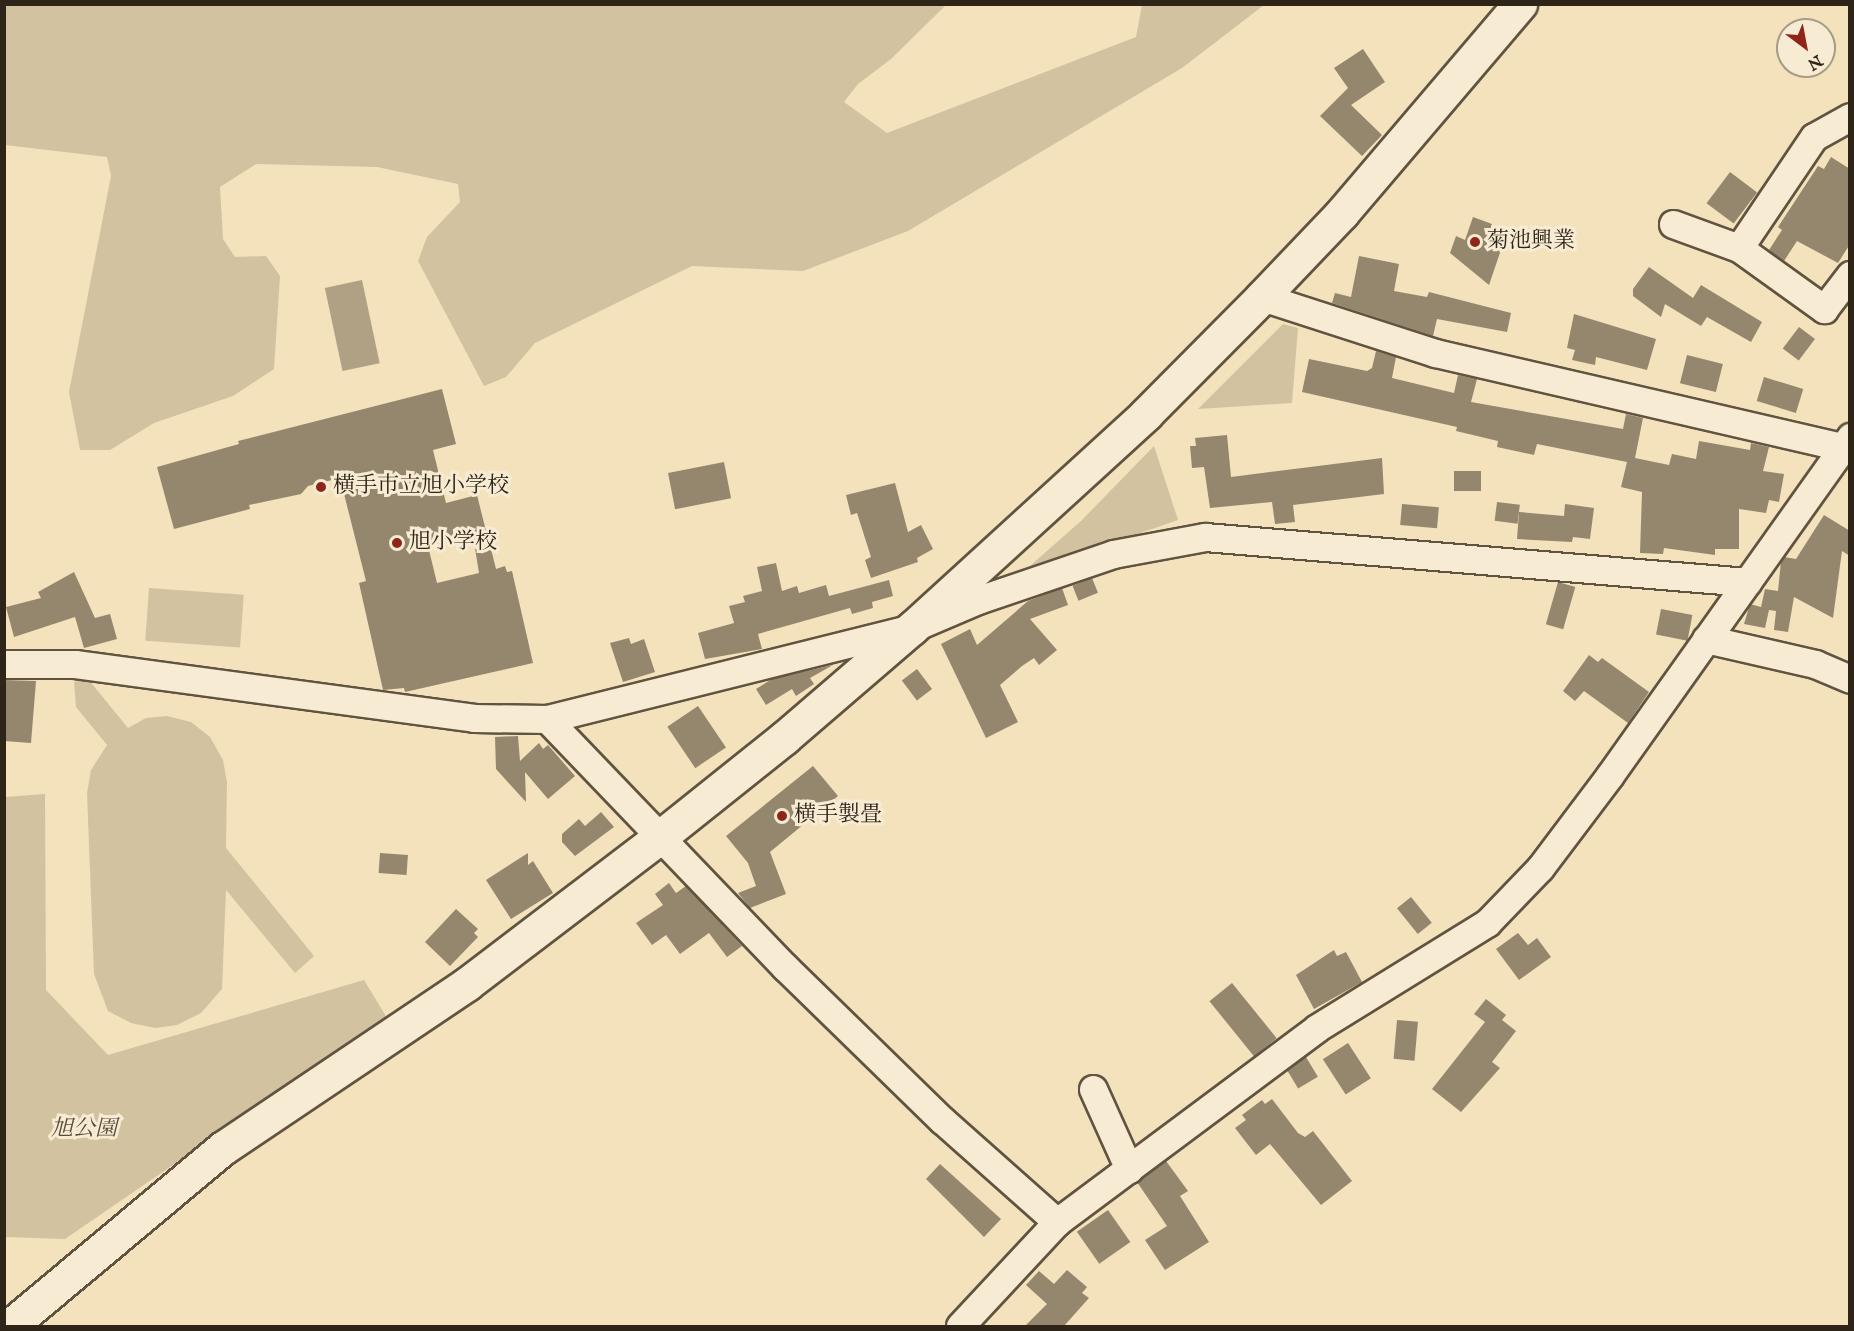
<!DOCTYPE html>
<meta charset="utf-8">
<style>
body{margin:0}
#map{position:relative;width:1854px;height:1331px;overflow:hidden;background:#f3e2bc;font-family:"IM FELL English","Noto Serif JP",serif}
div>[style]{position:absolute}
[style*='--x']{left:calc(var(--x)*1px);top:calc(var(--y)*1px);width:calc(var(--w)*1px);rotate:calc(var(--a)*1deg)}
.green>*{inset:0;background:#d2c2a0;transform-origin:0 0}
.water>*{inset:0;background:#b0a184;transform-origin:0 0}
.building>*{inset:0;background:#95876d;transform-origin:0 0}
.roads{filter:drop-shadow(2px 0 #605441) drop-shadow(-2px 0 #605441) drop-shadow(0 2px #605441) drop-shadow(0 -2px #605441)}
.street>*{height:27px;margin:-13.5px;padding:0 13.5px;transform-origin:13.5px;border-radius:13.5px;background:#f7ecd3}
.secondary>*{height:33px;margin:-16.5px;padding:0 16.5px;transform-origin:16.5px;border-radius:16.5px;background:#f7ecd3}
.dots>*{width:16px;height:16px;translate:-50% -50%;box-sizing:border-box;border:3px solid #f7ecd3;border-radius:50%}
span{translate:-50% -50%;white-space:nowrap;text-align:center;line-height:1.15;-webkit-text-stroke:6px #f7ecd3;paint-order:stroke}
.poi-label{font-size:22px;color:#2f2418}
.left{translate:0 -50%;text-align:left}
.park-label{font-size:22px;color:#584c3a;font-style:italic}
.frame{position:absolute;inset:0;border:6px solid #2f2418;pointer-events:none}
.north{position:absolute;left:1776px;top:18px;width:60px;height:60px;box-sizing:border-box;background:#f7ecd3;border:2px solid #a79c88;border-radius:50%;rotate:148deg;font-size:16px;font-weight:700;line-height:24px;text-align:center;color:#2f2418}
.north::after{content:'';display:block;margin:auto;width:21px;height:27px;background:#8f2418;clip-path:polygon(50% 0,100% 100%,50% 72%,0 100%)}
</style>
<div id="map">
<div class="green">
<div style="clip-path:polygon(4px 5px,946px 5px,891px 59px,858px 84px,844px 102px,887px 133px,1136px 37px,1142px 5px,1264px 5px,1182px 68px,908px 231px,803px 271px,692px 266px,535px 343px,506px 377px,484px 386px,418px 261px,427px 237px,460px 202px,458px 184px,377px 167px,256px 164px,220px 187px,223px 239px,235px 257px,266px 256px,280px 276px,274px 369px,233px 396px,154px 423px,110px 450px,80px 450px,69px 392px,111px 176px,107px 157px,5px 145px)"></div>
<div style="clip-path:polygon(1283px 324px,1298px 328px,1292px 403px,1198px 409px)"></div>
<div style="clip-path:polygon(1154px 446px,1178px 520px,1021px 574px,1082px 520px)"></div>
<div style="left:149px;top:588px;width:95px;height:53px;rotate:4deg"></div>
<div style="clip-path:polygon(88px 679px,128px 728px,146px 718px,167px 716px,191px 722px,210px 737px,223px 760px,227px 782px,226px 848px,314px 956px,295px 973px,226px 890px,222px 989px,201px 1013px,177px 1025px,155px 1028px,131px 1023px,108px 1011px,94px 974px,87px 793px,91px 770px,107px 745px,76px 707px,74px 682px)"></div>
<div style="clip-path:polygon(45px 794px,46px 990px,108px 1055px,364px 980px,387px 1018px,65px 1239px,4px 1237px,5px 797px)"></div>
</div>
<div class="water">
<div style="left:362px;top:280px;width:85px;height:38px;rotate:78deg"></div>
</div>
<div class="building">
<div style="clip-path:polygon(1363px 49px,1385px 82px,1351px 105px,1382px 135px,1362px 156px,1320px 116px,1348px 88px,1334px 68px)"></div>
<div style="clip-path:polygon(1831px 157px,1850px 169px,1850px 244px,1838px 263px,1797px 241px,1784px 261px,1769px 250px,1782px 230px,1778px 227px,1818px 166px,1824px 169px)"></div>
<div style="left:1730px;top:172px;width:34px;height:39px;rotate:37deg"></div>
<div style="clip-path:polygon(1473px 217px,1492px 224px,1487px 239px,1503px 244px,1489px 285px,1450px 253px,1456px 236px,1465px 240px)"></div>
<div style="clip-path:polygon(1359px 256px,1399px 264px,1394px 291px,1427px 297px,1429px 292px,1511px 313px,1507px 332px,1437px 319px,1433px 336px,1332px 303px,1335px 293px,1351px 297px)"></div>
<div style="clip-path:polygon(1649px 267px,1693px 298px,1701px 285px,1762px 322px,1751px 342px,1707px 317px,1701px 326px,1665px 304px,1661px 317px,1633px 296px,1633px 289px)"></div>
<div style="clip-path:polygon(1574px 314px,1656px 339px,1647px 370px,1596px 357px,1595px 365px,1572px 360px,1575px 350px,1567px 348px)"></div>
<div style="left:1799px;top:327px;width:20px;height:27px;rotate:37deg"></div>
<div style="clip-path:polygon(1376px 351px,1396px 357px,1392px 378px,1454px 393px,1458px 375px,1477px 379px,1471px 402px,1623px 429px,1626px 414px,1643px 418px,1635px 458px,1669px 465px,1672px 454px,1696px 459px,1699px 441px,1750px 450px,1751px 443px,1769px 447px,1763px 471px,1784px 474px,1779px 502px,1769px 500px,1766px 513px,1739px 509px,1739px 549px,1715px 549px,1715px 555px,1664px 548px,1663px 554px,1640px 553px,1642px 492px,1621px 487px,1627px 462px,1537px 444px,1534px 455px,1497px 447px,1498px 441px,1456px 431px,1457px 427px,1302px 392px,1309px 359px,1367px 371px,1372px 368px)"></div>
<div style="left:1687px;top:355px;width:37px;height:29px;rotate:14deg"></div>
<div style="left:1764px;top:377px;width:41px;height:25px;rotate:17deg"></div>
<div style="clip-path:polygon(442px 389px,456px 444px,433px 450px,446px 503px,477px 495px,486px 531px,428px 546px,437px 583px,479px 573px,473px 536px,487px 533px,496px 569px,505px 566px,507px 572px,512px 571px,533px 663px,405px 692px,404px 688px,383px 690px,359px 583px,366px 581px,340px 478px,308px 486px,301px 494px,249px 505px,250px 509px,174px 529px,157px 467px,239px 444px,238px 441px)"></div>
<div style="clip-path:polygon(1227px 435px,1231px 477px,1382px 458px,1384px 494px,1293px 505px,1295px 522px,1275px 524px,1272px 502px,1210px 508px,1204px 467px,1192px 468px,1190px 446px,1196px 446px,1195px 438px)"></div>
<div style="left:724px;top:462px;width:37px;height:57px;rotate:79deg"></div>
<div style="left:1454px;top:471px;width:27px;height:20px"></div>
<div style="clip-path:polygon(895px 483px,908px 532px,921px 525px,933px 549px,917px 558px,918px 562px,871px 578px,865px 560px,871px 557px,857px 513px,851px 515px,846px 495px)"></div>
<div style="left:1497px;top:502px;width:23px;height:19px;rotate:7deg"></div>
<div style="left:1402px;top:504px;width:37px;height:21px;rotate:5deg"></div>
<div style="clip-path:polygon(1565px 504px,1594px 508px,1590px 539px,1573px 537px,1572px 542px,1517px 539px,1519px 512px,1564px 516px)"></div>
<div style="clip-path:polygon(1824px 515px,1850px 531px,1850px 556px,1842px 551px,1833px 618px,1794px 597px,1788px 632px,1774px 630px,1776px 611px,1769px 610px,1765px 628px,1744px 624px,1750px 604px,1761px 607px,1765px 589px,1778px 591px,1781px 561px,1784px 557px,1796px 559px)"></div>
<div style="clip-path:polygon(776px 563px,782px 591px,797px 586px,799px 593px,826px 585px,829px 596px,889px 580px,893px 596px,872px 602px,873px 608px,852px 614px,850px 608px,758px 634px,762px 649px,705px 659px,698px 633px,734px 623px,729px 606px,745px 602px,743px 596px,762px 591px,757px 567px)"></div>
<div style="clip-path:polygon(74px 572px,95px 618px,110px 614px,117px 639px,84px 648px,75px 617px,14px 637px,6px 607px,41px 598px,38px 592px)"></div>
<div style="left:1092px;top:578px;width:16px;height:21px;rotate:68deg"></div>
<div style="left:1558px;top:582px;width:18px;height:44px;rotate:16deg"></div>
<div style="clip-path:polygon(1062px 588px,1068px 605px,1030px 619px,1057px 650px,1039px 665px,1034px 658px,1022px 666px,1000px 685px,1018px 722px,986px 738px,941px 644px,970px 629px,977px 645px,1028px 601px)"></div>
<div style="left:1661px;top:609px;width:32px;height:26px;rotate:11deg"></div>
<div style="clip-path:polygon(629px 638px,631px 644px,644px 639px,655px 672px,623px 682px,610px 643px)"></div>
<div style="clip-path:polygon(1589px 655px,1598px 662px,1602px 658px,1649px 692px,1628px 723px,1584px 691px,1575px 701px,1563px 691px)"></div>
<div style="clip-path:polygon(833px 665px,810px 678px,814px 684px,796px 696px,792px 689px,766px 705px,756px 689px,772px 679px)"></div>
<div style="left:917px;top:669px;width:25px;height:19px;rotate:53deg"></div>
<div style="clip-path:polygon(4px 680px,36px 681px,31px 743px,4px 741px)"></div>
<div style="left:698px;top:706px;width:50px;height:37px;rotate:56deg"></div>
<div style="clip-path:polygon(518px 736px,520px 761px,539px 743px,543px 749px,548px 745px,575px 776px,548px 799px,525px 772px,526px 802px,496px 769px,495px 737px)"></div>
<div style="clip-path:polygon(813px 766px,838px 796px,770px 852px,786px 894px,750px 908px,738px 893px,756px 886px,748px 863px,726px 836px)"></div>
<div style="clip-path:polygon(601px 812px,614px 827px,575px 856px,562px 842px,562px 834px,579px 819px,585px 826px)"></div>
<div style="left:380px;top:853px;width:28px;height:20px;rotate:4deg"></div>
<div style="clip-path:polygon(528px 853px,528px 865px,533px 861px,553px 893px,511px 919px,486px 880px)"></div>
<div style="clip-path:polygon(669px 883px,676px 893px,686px 886px,742px 946px,727px 957px,709px 933px,680px 954px,666px 935px,652px 945px,636px 923px,663px 905px,655px 894px)"></div>
<div style="left:1411px;top:897px;width:33px;height:18px;rotate:51deg"></div>
<div style="clip-path:polygon(456px 909px,478px 929px,474px 933px,478px 937px,450px 966px,425px 942px)"></div>
<div style="clip-path:polygon(1518px 933px,1528px 945px,1537px 938px,1551px 957px,1519px 980px,1496px 949px)"></div>
<div style="clip-path:polygon(1334px 950px,1337px 956px,1346px 952px,1362px 982px,1314px 1009px,1296px 975px)"></div>
<div style="left:1232px;top:983px;width:71px;height:29px;rotate:51deg"></div>
<div style="clip-path:polygon(1486px 999px,1506px 1015px,1502px 1020px,1516px 1031px,1492px 1062px,1500px 1068px,1461px 1112px,1432px 1089px,1485px 1022px,1474px 1014px)"></div>
<div style="left:1397px;top:1020px;width:21px;height:39px;rotate:5deg"></div>
<div style="left:1348px;top:1043px;width:42px;height:30px;rotate:57deg"></div>
<div style="left:1306px;top:1057px;width:23px;height:23px;rotate:59deg"></div>
<div style="clip-path:polygon(1272px 1099px,1298px 1133px,1305px 1137px,1313px 1131px,1352px 1181px,1321px 1205px,1270px 1144px,1256px 1155px,1235px 1128px,1246px 1120px,1242px 1115px,1262px 1100px,1265px 1104px)"></div>
<div style="clip-path:polygon(1166px 1161px,1188px 1191px,1180px 1196px,1209px 1242px,1165px 1270px,1145px 1240px,1167px 1226px,1137px 1182px)"></div>
<div style="clip-path:polygon(940px 1164px,1001px 1219px,984px 1237px,926px 1179px)"></div>
<div style="left:1108px;top:1210px;width:39px;height:38px;rotate:55deg"></div>
<div style="clip-path:polygon(1067px 1270px,1087px 1287px,1082px 1293px,1089px 1298px,1064px 1326px,1025px 1326px,1047px 1304px,1026px 1285px,1039px 1271px,1054px 1284px)"></div>
</div>
<div class="roads">
<div class="street">
<div style="--x:1673;--y:224;--w:70;--a:20"></div>
<div style="--x:1739;--y:248;--w:105;--a:35.7"></div>
<div style="--x:1824;--y:309;--w:43;--a:-52.6"></div>
<div style="--x:1739;--y:248;--w:134;--a:-56"></div>
<div style="--x:1814;--y:137;--w:41;--a:-29.1"></div>
<div style="--x:1262;--y:297;--w:182;--a:17.9"></div>
<div style="--x:1435;--y:353;--w:418;--a:13"></div>
<div style="--x:1706;--y:639;--w:112;--a:12.9"></div>
<div style="--x:1815;--y:664;--w:38;--a:23"></div>
<div style="--x:4;--y:664;--w:71;--a:0"></div>
<div style="--x:75;--y:664;--w:403;--a:7.7"></div>
<div style="--x:474;--y:718;--w:73;--a:0.8"></div>
<div style="--x:547;--y:719;--w:376;--a:-14"></div>
<div style="--x:912;--y:628;--w:72;--a:-23"></div>
<div style="--x:978;--y:600;--w:143;--a:-18.8"></div>
<div style="--x:1113;--y:554;--w:94;--a:-10.5"></div>
<div style="--x:1205;--y:537;--w:544;--a:4.75"></div>
<div style="--x:547;--y:719;--w:344;--a:46.2"></div>
<div style="--x:785;--y:967;--w:219;--a:44.3"></div>
<div style="--x:942;--y:1120;--w:154;--a:41.6"></div>
<div style="--x:1093;--y:1089;--w:88;--a:65.8"></div>
<div style="--x:960;--y:1326;--w:142;--a:-47"></div>
<div style="--x:1057;--y:1222;--w:324;--a:-36.7"></div>
<div style="--x:1317;--y:1028;--w:200;--a:-31.7"></div>
<div style="--x:1487;--y:923;--w:76;--a:-46.1"></div>
<div style="--x:1540;--y:868;--w:116;--a:-53"></div>
<div style="--x:1610;--y:775;--w:415;--a:-54.6"></div>
</div>
<div class="secondary">
<div style="--x:10;--y:1326;--w:278;--a:-39.9"></div>
<div style="--x:223;--y:1148;--w:294;--a:-33.9"></div>
<div style="--x:467;--y:984;--w:243;--a:-37.3"></div>
<div style="--x:660;--y:837;--w:159;--a:-38.6"></div>
<div style="--x:784;--y:738;--w:169;--a:-40.7"></div>
<div style="--x:912;--y:628;--w:317;--a:-42.4"></div>
<div style="--x:1146;--y:414;--w:165;--a:-45.2"></div>
<div style="--x:1262;--y:297;--w:116;--a:-46.4"></div>
<div style="--x:1342;--y:213;--w:275;--a:-49.6"></div>
</div>
</div>
<div class="dots">
<div style="left:1475px;top:242px;background:#8f2418"></div>
<div style="left:321px;top:487px;background:#8f2418"></div>
<div style="left:397px;top:543px;background:#8f2418"></div>
<div style="left:782px;top:816px;background:#8f2418"></div>
</div>
<div class="poi-label">
<span class="left" style="left:1487px;top:242px">菊池興業</span>
<span class="left" style="left:333px;top:487px">横手市立旭小学校</span>
<span class="left" style="left:409px;top:543px">旭小学校</span>
<span class="left" style="left:794px;top:816px">横手製畳</span>
</div>
<div class="park-label">
<span style="left:84px;top:1130px">旭公園</span>
</div>
<div class="frame"></div>
<div class="north">N</div>
</div>
